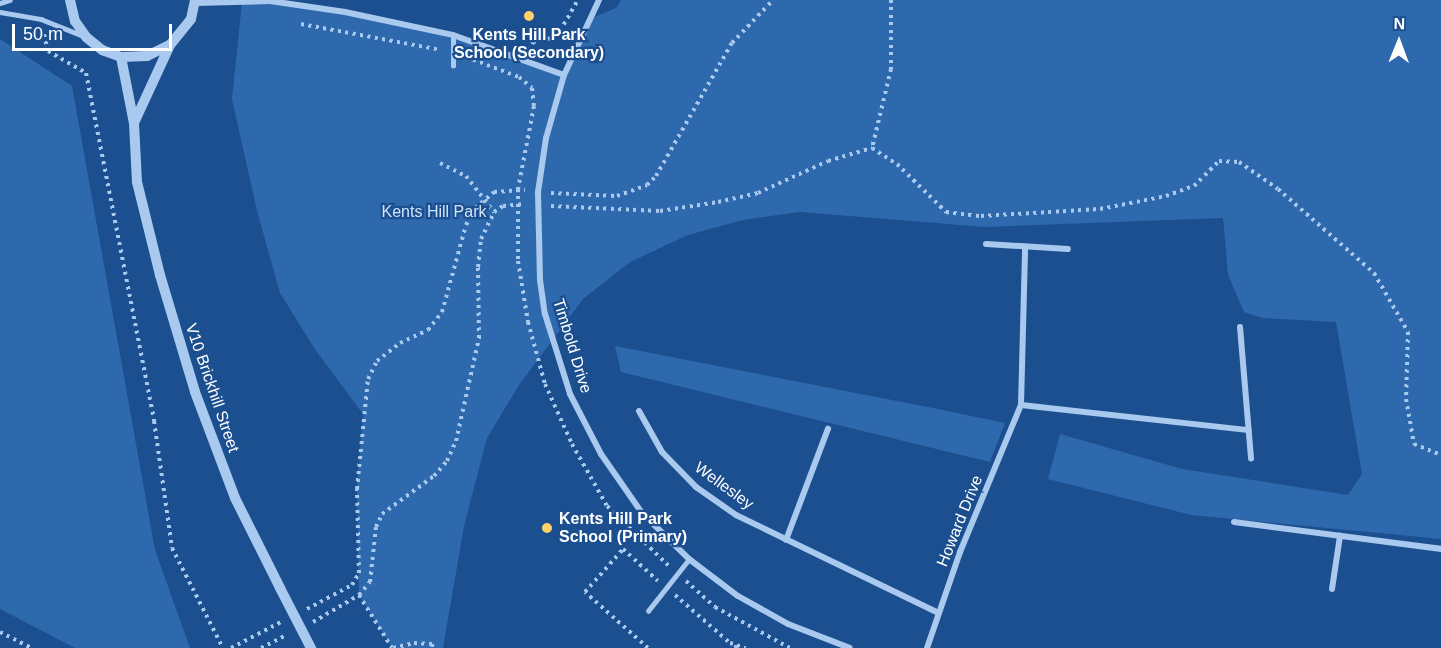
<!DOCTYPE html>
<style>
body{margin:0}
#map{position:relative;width:1441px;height:648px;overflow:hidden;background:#1b4f8f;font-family:Arial,sans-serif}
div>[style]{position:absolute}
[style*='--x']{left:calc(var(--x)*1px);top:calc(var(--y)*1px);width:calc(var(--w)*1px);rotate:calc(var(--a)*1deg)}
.green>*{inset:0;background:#2e69ad}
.path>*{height:4px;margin-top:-2px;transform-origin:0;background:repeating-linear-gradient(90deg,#a9c9ee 0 3px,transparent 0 7.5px)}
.service>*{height:4.5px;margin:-2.25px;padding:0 2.25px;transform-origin:2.25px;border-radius:2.25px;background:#a9c9ee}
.minor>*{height:6px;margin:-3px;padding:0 3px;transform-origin:3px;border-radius:3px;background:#a9c9ee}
.tertiary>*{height:10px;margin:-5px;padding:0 5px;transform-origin:5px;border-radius:5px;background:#a9c9ee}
.tertiary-bridge>*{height:10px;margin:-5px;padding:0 5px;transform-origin:5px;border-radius:5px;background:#a9c9ee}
.dots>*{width:16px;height:16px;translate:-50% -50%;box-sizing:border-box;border:3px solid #1b4f8f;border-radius:50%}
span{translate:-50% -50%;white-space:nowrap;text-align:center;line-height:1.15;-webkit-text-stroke:4.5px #1b4f8f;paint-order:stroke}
.poi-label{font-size:16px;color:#fff;font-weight:700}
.left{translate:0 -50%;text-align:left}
.park-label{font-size:16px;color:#cfe3fa}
.street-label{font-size:16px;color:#fff}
.north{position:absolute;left:1369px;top:12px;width:60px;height:60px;-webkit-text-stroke:4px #1b4f8f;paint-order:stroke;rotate:1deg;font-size:16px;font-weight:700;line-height:24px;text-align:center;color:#fff}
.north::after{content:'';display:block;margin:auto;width:21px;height:27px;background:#fff;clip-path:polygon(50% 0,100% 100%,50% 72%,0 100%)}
.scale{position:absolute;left:12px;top:24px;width:160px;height:27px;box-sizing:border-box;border:3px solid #fff;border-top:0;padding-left:8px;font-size:18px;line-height:21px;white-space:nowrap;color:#fff;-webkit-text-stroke:4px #1b4f8f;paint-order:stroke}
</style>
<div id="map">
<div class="green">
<div style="clip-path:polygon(621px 0,1441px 0,1441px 539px,1191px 515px,1048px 479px,1060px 434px,1182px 469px,1348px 495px,1362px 474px,1336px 322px,1263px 318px,1244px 312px,1228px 275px,1223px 218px,985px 227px,800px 212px,743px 220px,688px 235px,630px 262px,583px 299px,519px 385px,487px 438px,464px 526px,443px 648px,392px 648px,359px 595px,357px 489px,363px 414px,314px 348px,280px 293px,257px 211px,232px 99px,242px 2px,270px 1px,345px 12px,453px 35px,563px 75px,587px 20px,616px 8px)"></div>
<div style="clip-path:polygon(0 39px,72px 86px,155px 550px,190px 648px,75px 648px,0 609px)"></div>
<div style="clip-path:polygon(615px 346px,938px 409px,1005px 423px,990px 462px,621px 372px)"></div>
</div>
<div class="path">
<div style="--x:891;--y:0;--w:69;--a:90"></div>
<div style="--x:891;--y:69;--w:81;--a:103.5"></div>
<div style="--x:872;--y:148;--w:30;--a:33"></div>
<div style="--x:897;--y:164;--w:69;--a:44.4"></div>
<div style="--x:946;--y:212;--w:35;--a:7"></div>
<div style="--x:981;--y:216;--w:119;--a:-3.4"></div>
<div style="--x:1100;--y:209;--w:67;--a:-11.1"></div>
<div style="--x:1166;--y:196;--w:30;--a:-20"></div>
<div style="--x:1194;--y:186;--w:35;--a:-45"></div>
<div style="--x:1219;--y:161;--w:20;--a:3"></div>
<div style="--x:1239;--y:162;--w:47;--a:34.7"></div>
<div style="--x:1278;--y:189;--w:128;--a:41.2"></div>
<div style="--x:1374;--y:273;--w:68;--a:60"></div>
<div style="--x:1408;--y:332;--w:67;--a:91.7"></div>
<div style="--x:1406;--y:399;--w:46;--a:79.9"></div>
<div style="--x:1414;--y:444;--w:29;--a:22"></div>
<div style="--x:301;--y:24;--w:142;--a:10.5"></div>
<div style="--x:44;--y:34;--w:17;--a:77"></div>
<div style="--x:48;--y:51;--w:44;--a:30.1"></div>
<div style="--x:86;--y:73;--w:355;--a:78.9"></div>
<div style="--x:154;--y:421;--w:128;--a:81.9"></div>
<div style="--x:172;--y:548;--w:112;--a:63"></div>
<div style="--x:529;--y:51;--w:10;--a:-66"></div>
<div style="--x:533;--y:42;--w:19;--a:-12"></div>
<div style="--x:552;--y:38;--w:11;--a:-41"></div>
<div style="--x:560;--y:31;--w:36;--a:-60"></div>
<div style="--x:466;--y:57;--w:57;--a:20.7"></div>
<div style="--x:519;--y:77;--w:17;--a:40"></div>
<div style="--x:532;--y:88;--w:18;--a:84"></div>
<div style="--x:534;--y:106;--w:85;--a:100.9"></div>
<div style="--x:518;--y:189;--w:72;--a:90"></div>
<div style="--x:518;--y:261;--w:62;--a:80.7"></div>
<div style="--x:528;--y:322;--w:64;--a:74.7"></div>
<div style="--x:545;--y:384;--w:66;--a:65.8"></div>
<div style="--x:572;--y:444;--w:71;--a:60.6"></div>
<div style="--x:607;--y:506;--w:86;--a:44.1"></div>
<div style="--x:440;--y:163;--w:29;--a:27"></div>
<div style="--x:466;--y:176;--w:46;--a:52.1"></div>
<div style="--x:551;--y:193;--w:66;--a:2.6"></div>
<div style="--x:617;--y:196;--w:32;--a:-20"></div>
<div style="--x:647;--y:185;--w:13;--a:-45"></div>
<div style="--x:656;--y:176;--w:153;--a:-60.3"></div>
<div style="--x:732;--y:43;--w:59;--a:-46.4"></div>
<div style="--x:551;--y:206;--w:109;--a:2.6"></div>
<div style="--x:660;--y:211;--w:59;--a:-8.8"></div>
<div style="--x:718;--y:202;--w:41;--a:-12.7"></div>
<div style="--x:758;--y:193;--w:77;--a:-24.6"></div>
<div style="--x:828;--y:161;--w:46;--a:-16.5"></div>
<div style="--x:686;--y:581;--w:39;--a:42"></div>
<div style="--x:715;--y:607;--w:85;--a:28.7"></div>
<div style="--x:359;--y:595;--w:62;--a:58.1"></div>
<div style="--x:675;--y:595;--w:73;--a:41.1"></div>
<div style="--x:730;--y:643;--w:7;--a:16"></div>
<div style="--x:307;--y:609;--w:51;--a:-28.1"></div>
<div style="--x:352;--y:585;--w:14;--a:-60"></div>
<div style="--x:359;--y:573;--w:84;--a:-91.4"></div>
<div style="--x:357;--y:489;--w:111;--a:-84.3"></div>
<div style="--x:368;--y:379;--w:20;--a:-63"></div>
<div style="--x:377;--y:361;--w:29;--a:-38"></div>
<div style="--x:400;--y:343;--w:31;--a:-25"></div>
<div style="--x:428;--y:330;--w:23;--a:-52"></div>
<div style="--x:442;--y:312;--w:90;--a:-74.6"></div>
<div style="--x:466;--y:225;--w:19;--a:-62"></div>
<div style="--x:475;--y:208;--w:25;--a:-40"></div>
<div style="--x:494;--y:192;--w:31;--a:-4"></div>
<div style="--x:313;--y:622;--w:53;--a:-30.4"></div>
<div style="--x:359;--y:595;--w:17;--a:-50"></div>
<div style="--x:370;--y:582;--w:55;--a:-83.8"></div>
<div style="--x:376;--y:527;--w:14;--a:-65"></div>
<div style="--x:382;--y:514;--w:64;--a:-36.2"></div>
<div style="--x:434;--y:476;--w:20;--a:-49"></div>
<div style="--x:447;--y:461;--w:22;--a:-66"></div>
<div style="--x:456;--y:441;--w:106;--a:-77.4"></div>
<div style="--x:479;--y:338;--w:71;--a:-90.8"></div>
<div style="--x:478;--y:267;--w:28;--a:-84"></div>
<div style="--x:481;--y:239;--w:30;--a:-64"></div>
<div style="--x:494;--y:212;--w:11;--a:-34"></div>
<div style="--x:503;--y:206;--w:22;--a:-5"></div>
<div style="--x:0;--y:632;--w:35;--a:27"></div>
<div style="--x:231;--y:648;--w:56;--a:-27.5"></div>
<div style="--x:261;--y:648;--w:29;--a:-27"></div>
<div style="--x:393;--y:648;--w:22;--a:-13"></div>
<div style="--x:414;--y:643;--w:18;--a:3"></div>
<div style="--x:432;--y:644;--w:4;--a:76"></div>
<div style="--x:648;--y:648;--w:84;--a:-138.4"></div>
<div style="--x:585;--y:592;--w:57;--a:-48.5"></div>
<div style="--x:623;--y:549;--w:47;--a:42.4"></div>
<div style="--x:735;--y:648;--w:4;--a:-56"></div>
<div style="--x:737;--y:645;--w:9;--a:21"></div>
</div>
<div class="service">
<div style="--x:0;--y:3;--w:10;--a:-17"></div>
<div style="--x:0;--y:12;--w:42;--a:9.7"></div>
<div style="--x:41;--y:19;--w:43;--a:21.8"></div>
<div style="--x:453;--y:66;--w:31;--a:-90"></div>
<div style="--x:648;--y:611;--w:66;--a:-51.7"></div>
</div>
<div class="minor">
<div style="--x:599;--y:0;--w:83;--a:115"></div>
<div style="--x:564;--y:75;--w:66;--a:105.9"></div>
<div style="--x:546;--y:138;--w:55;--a:98.4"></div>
<div style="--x:538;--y:192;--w:88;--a:88.7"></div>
<div style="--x:540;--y:280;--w:34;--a:82"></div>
<div style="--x:545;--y:314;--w:84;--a:72.6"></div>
<div style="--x:570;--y:394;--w:68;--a:62.7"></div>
<div style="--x:601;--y:454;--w:72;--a:55.2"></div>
<div style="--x:642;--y:513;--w:66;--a:44.4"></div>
<div style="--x:689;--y:559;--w:61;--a:37.1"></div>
<div style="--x:738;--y:596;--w:57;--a:29.2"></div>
<div style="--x:788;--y:624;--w:66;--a:21.2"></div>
<div style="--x:195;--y:3;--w:75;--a:-1.5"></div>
<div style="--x:270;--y:1;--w:76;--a:8.3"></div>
<div style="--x:345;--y:12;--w:110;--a:12"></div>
<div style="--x:453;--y:35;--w:118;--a:19.8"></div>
<div style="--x:986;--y:244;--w:82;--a:3.5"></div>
<div style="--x:1240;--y:327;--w:132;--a:85.2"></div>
<div style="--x:1021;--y:405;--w:229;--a:6.3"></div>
<div style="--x:639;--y:411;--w:47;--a:60.7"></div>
<div style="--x:662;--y:452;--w:49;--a:45.8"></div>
<div style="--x:696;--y:487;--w:49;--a:35"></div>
<div style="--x:736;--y:515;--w:225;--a:25.8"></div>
<div style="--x:1234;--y:522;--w:209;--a:7.4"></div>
<div style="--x:786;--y:540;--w:119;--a:-69.3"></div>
<div style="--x:1332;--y:589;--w:54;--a:-81.4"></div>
<div style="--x:927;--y:648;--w:102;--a:-71"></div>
<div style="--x:960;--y:552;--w:159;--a:-67.5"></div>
<div style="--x:1021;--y:405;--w:158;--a:-88.5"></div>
</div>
<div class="tertiary">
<div style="--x:70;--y:0;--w:22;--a:77"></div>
<div style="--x:75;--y:21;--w:19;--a:55"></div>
<div style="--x:86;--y:37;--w:21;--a:39"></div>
<div style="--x:102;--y:50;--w:20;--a:20"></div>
<div style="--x:121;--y:57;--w:26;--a:-2"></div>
<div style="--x:147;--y:56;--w:25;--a:-26"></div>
<div style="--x:170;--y:45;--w:33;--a:-51"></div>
<div style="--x:191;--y:19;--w:19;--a:-78"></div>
<div style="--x:121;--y:57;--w:67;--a:78.9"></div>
<div style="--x:134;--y:123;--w:59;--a:87.1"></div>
<div style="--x:137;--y:182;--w:96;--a:76.1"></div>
<div style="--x:160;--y:275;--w:122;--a:73.3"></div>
<div style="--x:195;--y:392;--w:113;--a:69.3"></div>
<div style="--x:235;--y:498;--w:101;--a:63.4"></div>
<div style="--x:134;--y:123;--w:86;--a:-65.2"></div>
</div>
<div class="tertiary-bridge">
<div style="--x:280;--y:588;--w:68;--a:62.7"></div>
</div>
<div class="dots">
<div style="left:529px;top:16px;background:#ffd166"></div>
<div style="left:547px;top:528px;background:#ffd166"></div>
</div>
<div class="poi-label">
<span style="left:529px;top:44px">Kents Hill Park<br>School (Secondary)</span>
<span class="left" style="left:559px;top:528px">Kents Hill Park<br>School (Primary)</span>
</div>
<div class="park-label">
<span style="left:434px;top:212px">Kents Hill Park</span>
</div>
<div class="street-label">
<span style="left:572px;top:346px;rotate:73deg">Timbold Drive</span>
<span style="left:212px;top:388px;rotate:71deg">V10 Brickhill Street</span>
<span style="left:724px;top:486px;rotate:36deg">Wellesley</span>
<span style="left:960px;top:521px;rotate:-68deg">Howard Drive</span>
</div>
<div class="north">N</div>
<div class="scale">50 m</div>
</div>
